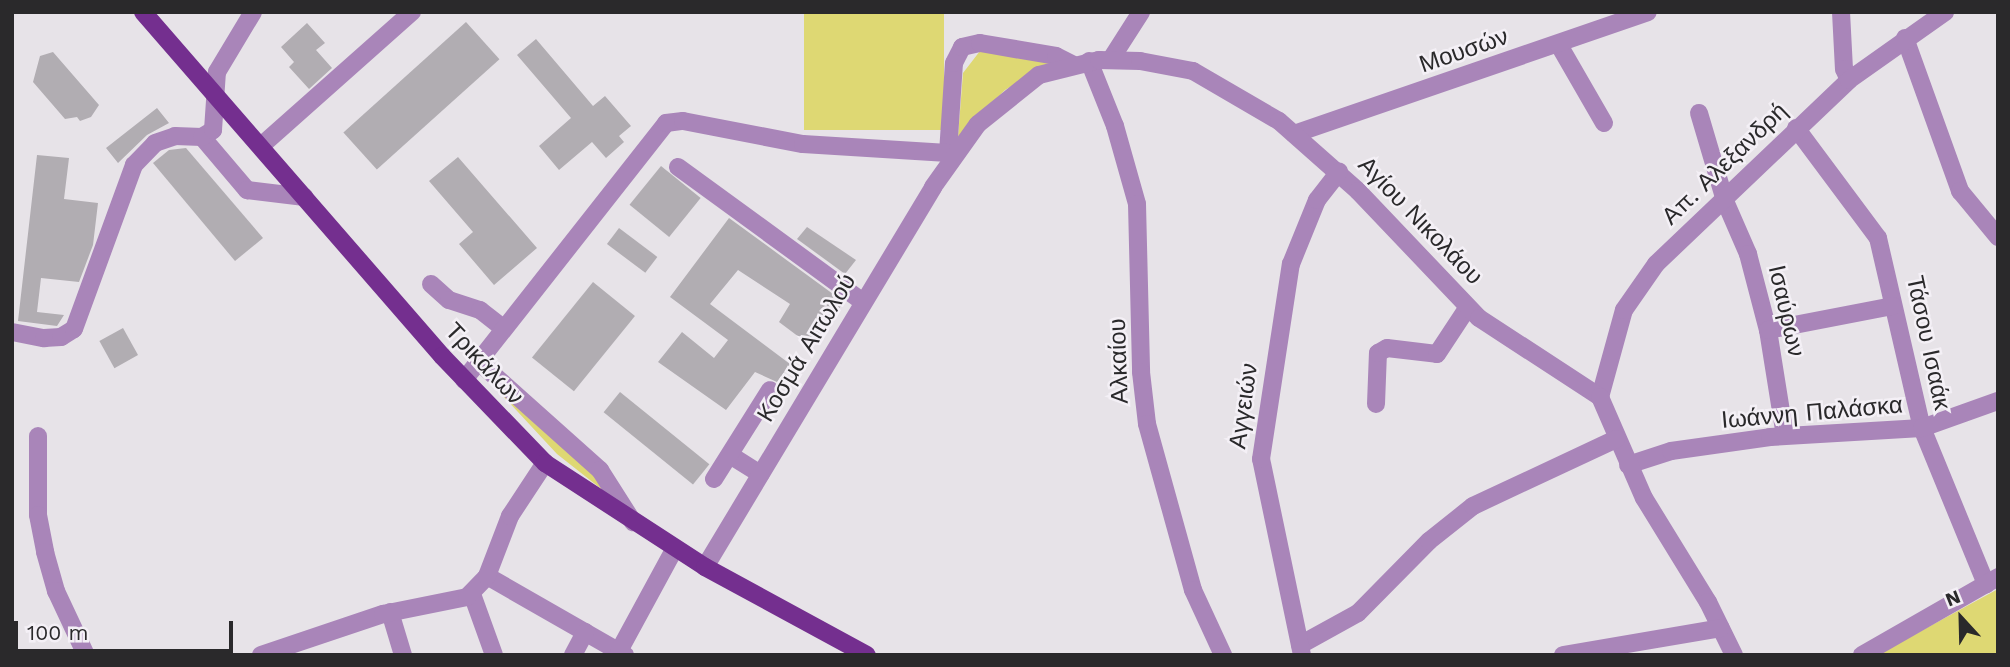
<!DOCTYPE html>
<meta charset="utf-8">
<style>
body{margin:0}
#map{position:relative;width:2010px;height:667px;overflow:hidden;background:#e7e3e8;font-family:"Work Sans",sans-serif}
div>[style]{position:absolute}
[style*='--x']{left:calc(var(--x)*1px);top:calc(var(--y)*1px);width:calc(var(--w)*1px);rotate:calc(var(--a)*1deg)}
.green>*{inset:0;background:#ded873;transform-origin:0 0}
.building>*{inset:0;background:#b1adb2;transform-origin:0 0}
.minor>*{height:18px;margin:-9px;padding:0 9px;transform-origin:9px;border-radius:9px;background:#a985b9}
.major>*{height:18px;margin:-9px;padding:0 9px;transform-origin:9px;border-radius:9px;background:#742f8f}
span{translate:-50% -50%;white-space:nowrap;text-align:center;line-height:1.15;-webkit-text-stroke:5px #f4f0f6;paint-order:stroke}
.street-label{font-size:24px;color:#2a292b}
.frame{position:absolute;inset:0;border:14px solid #2a292b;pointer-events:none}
.north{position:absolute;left:1926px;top:583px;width:70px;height:70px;-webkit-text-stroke:5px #f4f0f6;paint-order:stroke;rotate:338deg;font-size:19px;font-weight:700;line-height:28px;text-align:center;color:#2a292b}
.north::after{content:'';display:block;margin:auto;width:24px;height:32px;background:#2a292b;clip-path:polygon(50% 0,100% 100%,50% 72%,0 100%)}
.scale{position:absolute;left:14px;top:621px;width:219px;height:32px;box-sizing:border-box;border:4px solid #2a292b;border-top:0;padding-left:9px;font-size:21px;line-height:24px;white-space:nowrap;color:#2a292b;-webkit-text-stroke:5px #f4f0f6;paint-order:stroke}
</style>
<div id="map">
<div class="green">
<div style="left:804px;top:12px;width:140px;height:118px"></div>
<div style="clip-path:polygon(980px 51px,1051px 63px,1005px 90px,958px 137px,963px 73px)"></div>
<div style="clip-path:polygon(490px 382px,498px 383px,530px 419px,603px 483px,609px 495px,557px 454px)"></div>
<div style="clip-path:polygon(1998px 589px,1998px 655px,1877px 655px)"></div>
</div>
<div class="building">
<div style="left:466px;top:22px;width:50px;height:165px;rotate:48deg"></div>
<div style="clip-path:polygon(307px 23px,325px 43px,316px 50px,332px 68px,309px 89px,289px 67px,294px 62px,281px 47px)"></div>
<div style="clip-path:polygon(536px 39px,593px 106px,605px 96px,631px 126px,619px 136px,624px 142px,606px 158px,592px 142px,559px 170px,539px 146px,571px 118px,517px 55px)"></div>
<div style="clip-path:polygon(53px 52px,99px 105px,91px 117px,80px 121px,77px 117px,65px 119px,33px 82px,40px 56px)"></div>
<div style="clip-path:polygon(157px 108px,169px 123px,147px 135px,118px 163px,106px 148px)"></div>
<div style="clip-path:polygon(186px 148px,263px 238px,235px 261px,153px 163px,169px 150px)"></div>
<div style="clip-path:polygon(37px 155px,69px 158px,64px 199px,98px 203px,93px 245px,79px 282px,41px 278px,37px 312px,64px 315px,57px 326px,18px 321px)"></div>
<div style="clip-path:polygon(458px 157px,537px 248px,494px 285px,459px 244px,473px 232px,429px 181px)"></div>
<div style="left:661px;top:166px;width:51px;height:50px;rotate:39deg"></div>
<div style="clip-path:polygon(729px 218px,844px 302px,811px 346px,779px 322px,790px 304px,738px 270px,710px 304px,790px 364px,777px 382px,755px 372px,726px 410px,658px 362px,682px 332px,714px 358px,728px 340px,670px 297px)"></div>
<div style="clip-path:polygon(807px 227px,856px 260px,845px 274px,797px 239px)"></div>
<div style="left:619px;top:228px;width:48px;height:20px;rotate:37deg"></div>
<div style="left:593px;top:282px;width:54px;height:97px;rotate:39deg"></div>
<div style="left:123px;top:328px;width:31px;height:27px;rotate:61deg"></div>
<div style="left:620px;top:392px;width:115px;height:26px;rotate:39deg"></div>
</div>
<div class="minor">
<div style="--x:1841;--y:12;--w:57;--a:87"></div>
<div style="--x:1844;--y:69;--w:12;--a:66"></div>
<div style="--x:1905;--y:38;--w:163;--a:70.2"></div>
<div style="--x:1960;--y:191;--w:60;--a:50.4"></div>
<div style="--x:1559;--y:45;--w:90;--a:60"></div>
<div style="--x:1111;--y:59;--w:56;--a:-57.4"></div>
<div style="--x:1089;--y:61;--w:70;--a:68.2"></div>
<div style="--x:1115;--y:126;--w:81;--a:74.2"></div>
<div style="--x:1137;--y:204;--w:168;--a:88.6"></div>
<div style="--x:1141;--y:372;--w:52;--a:83.4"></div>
<div style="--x:1147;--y:424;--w:172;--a:74.5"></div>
<div style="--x:1193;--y:590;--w:72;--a:65.2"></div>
<div style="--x:1699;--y:113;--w:92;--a:73.5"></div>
<div style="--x:1725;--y:201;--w:58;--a:66.5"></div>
<div style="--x:1748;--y:254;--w:79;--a:75.3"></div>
<div style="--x:1768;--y:330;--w:107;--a:80.9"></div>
<div style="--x:1796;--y:128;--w:137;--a:53.3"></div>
<div style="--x:1878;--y:238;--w:195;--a:77"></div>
<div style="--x:1922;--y:428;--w:169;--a:67.7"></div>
<div style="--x:1294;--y:134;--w:374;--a:-19"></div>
<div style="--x:202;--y:137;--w:70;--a:49.7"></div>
<div style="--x:247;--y:190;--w:58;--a:6.9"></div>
<div style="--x:261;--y:146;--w:202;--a:-41.6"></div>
<div style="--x:953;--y:156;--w:6;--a:-149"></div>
<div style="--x:948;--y:153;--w:90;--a:-86.2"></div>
<div style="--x:954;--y:63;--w:18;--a:-63"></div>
<div style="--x:962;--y:47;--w:18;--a:-13"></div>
<div style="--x:980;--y:43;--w:77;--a:9.7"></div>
<div style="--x:1056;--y:56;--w:20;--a:27"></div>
<div style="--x:678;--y:167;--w:229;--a:36.1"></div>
<div style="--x:431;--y:284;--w:24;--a:42"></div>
<div style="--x:449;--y:300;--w:33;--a:18"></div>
<div style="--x:480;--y:310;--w:29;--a:38"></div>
<div style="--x:1768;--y:330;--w:127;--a:-10.9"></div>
<div style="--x:12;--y:332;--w:33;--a:11"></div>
<div style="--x:44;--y:338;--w:17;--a:-3"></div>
<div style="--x:61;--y:337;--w:15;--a:-32"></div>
<div style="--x:74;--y:329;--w:175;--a:-69.9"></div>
<div style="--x:134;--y:165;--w:30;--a:-46"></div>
<div style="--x:155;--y:143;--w:21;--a:-19"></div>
<div style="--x:175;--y:136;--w:27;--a:2"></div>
<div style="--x:202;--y:137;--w:13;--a:-32"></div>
<div style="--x:213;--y:130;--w:58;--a:-86.1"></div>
<div style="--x:217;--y:72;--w:70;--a:-59"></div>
<div style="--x:478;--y:361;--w:164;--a:41.8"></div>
<div style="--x:600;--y:470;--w:62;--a:57.6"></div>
<div style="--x:464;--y:380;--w:327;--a:-51.8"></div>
<div style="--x:666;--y:123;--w:17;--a:-7"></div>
<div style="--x:683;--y:121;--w:122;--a:10.9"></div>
<div style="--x:803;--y:144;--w:145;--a:3.6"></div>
<div style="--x:1600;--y:397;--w:90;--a:-74.6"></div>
<div style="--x:1624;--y:310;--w:56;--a:-55.2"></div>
<div style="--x:1656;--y:264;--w:267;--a:-43.6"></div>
<div style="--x:1849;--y:80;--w:118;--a:-35.3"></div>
<div style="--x:1376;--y:404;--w:51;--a:-87.8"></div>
<div style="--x:1378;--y:353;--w:10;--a:-29"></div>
<div style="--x:1387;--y:348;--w:50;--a:6.8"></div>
<div style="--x:1437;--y:354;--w:56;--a:-56.6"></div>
<div style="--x:38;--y:436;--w:79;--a:90"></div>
<div style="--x:38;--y:515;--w:38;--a:79"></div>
<div style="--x:45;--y:552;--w:41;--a:74.2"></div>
<div style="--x:56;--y:591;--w:71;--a:64.9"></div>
<div style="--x:730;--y:455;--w:36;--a:32"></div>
<div style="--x:1628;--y:465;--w:45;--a:-18"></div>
<div style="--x:1671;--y:451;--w:100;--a:-8"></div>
<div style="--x:1770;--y:437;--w:152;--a:-3.4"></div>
<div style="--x:1922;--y:428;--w:81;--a:-19.6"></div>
<div style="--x:714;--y:479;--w:105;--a:-57.8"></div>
<div style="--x:705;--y:567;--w:443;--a:-59"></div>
<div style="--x:933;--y:187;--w:77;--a:-54.5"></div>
<div style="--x:978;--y:124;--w:78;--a:-38.8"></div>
<div style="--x:1039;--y:75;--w:62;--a:-14"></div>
<div style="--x:1099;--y:60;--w:41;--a:1.4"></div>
<div style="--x:1140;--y:61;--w:54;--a:10.7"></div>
<div style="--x:1193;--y:71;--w:99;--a:30.2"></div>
<div style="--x:1279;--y:121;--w:106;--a:41.5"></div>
<div style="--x:1358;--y:191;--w:175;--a:46.4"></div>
<div style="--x:1479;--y:318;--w:145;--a:33.1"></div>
<div style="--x:1600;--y:397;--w:110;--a:66.5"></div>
<div style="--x:1644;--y:498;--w:122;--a:58.4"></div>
<div style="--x:1708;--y:602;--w:59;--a:63.9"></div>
<div style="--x:487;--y:576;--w:159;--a:29.8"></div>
<div style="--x:472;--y:594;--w:65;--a:70.2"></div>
<div style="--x:390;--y:612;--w:45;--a:73.2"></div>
<div style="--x:1300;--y:645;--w:66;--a:-28.9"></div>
<div style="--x:1358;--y:613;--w:101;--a:-45.4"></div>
<div style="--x:1429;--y:541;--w:56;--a:-38.5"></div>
<div style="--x:1473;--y:506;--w:158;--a:-25.1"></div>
<div style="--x:619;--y:651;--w:117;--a:-61.5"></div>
<div style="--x:261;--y:655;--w:129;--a:-18.6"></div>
<div style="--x:383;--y:614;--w:86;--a:-11.4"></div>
<div style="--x:467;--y:597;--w:29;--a:-46"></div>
<div style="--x:487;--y:576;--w:64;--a:-69"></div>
<div style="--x:510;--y:516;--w:64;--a:-56.6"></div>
<div style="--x:573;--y:655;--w:26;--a:-62"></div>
<div style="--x:1302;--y:655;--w:200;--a:-101.8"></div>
<div style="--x:1261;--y:459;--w:197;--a:-81.3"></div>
<div style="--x:1291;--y:264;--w:69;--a:-67.9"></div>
<div style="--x:1317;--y:200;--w:36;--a:-52"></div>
<div style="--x:1563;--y:655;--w:160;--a:-9.7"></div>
<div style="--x:1862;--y:655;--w:157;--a:-29.8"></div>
</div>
<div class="major">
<div style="--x:143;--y:12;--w:456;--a:49"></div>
<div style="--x:442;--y:356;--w:149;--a:46.1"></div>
<div style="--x:545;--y:463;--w:191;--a:33"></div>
<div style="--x:705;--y:567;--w:184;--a:28.5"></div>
</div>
<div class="street-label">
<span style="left:1464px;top:51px;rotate:-19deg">Μουσών</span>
<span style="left:1725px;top:164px;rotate:-44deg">Απ. Αλεξανδρή</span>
<span style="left:1420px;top:221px;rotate:46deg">Αγίου Νικολάου</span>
<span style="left:1786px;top:311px;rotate:77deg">Ισαύρων</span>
<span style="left:1928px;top:343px;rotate:78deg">Τάσου Ισαάκ</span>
<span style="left:807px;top:348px;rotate:-59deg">Κοσμά Αιτωλού</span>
<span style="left:1119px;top:361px;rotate:-92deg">Αλκαίου</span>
<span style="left:484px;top:364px;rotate:47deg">Τρικάλων</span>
<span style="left:1244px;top:406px;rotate:-82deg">Αγγειών</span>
<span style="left:1812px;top:413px;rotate:-5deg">Ιωάννη Παλάσκα</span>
</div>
<div class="frame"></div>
<div class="north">N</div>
<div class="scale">100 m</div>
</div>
